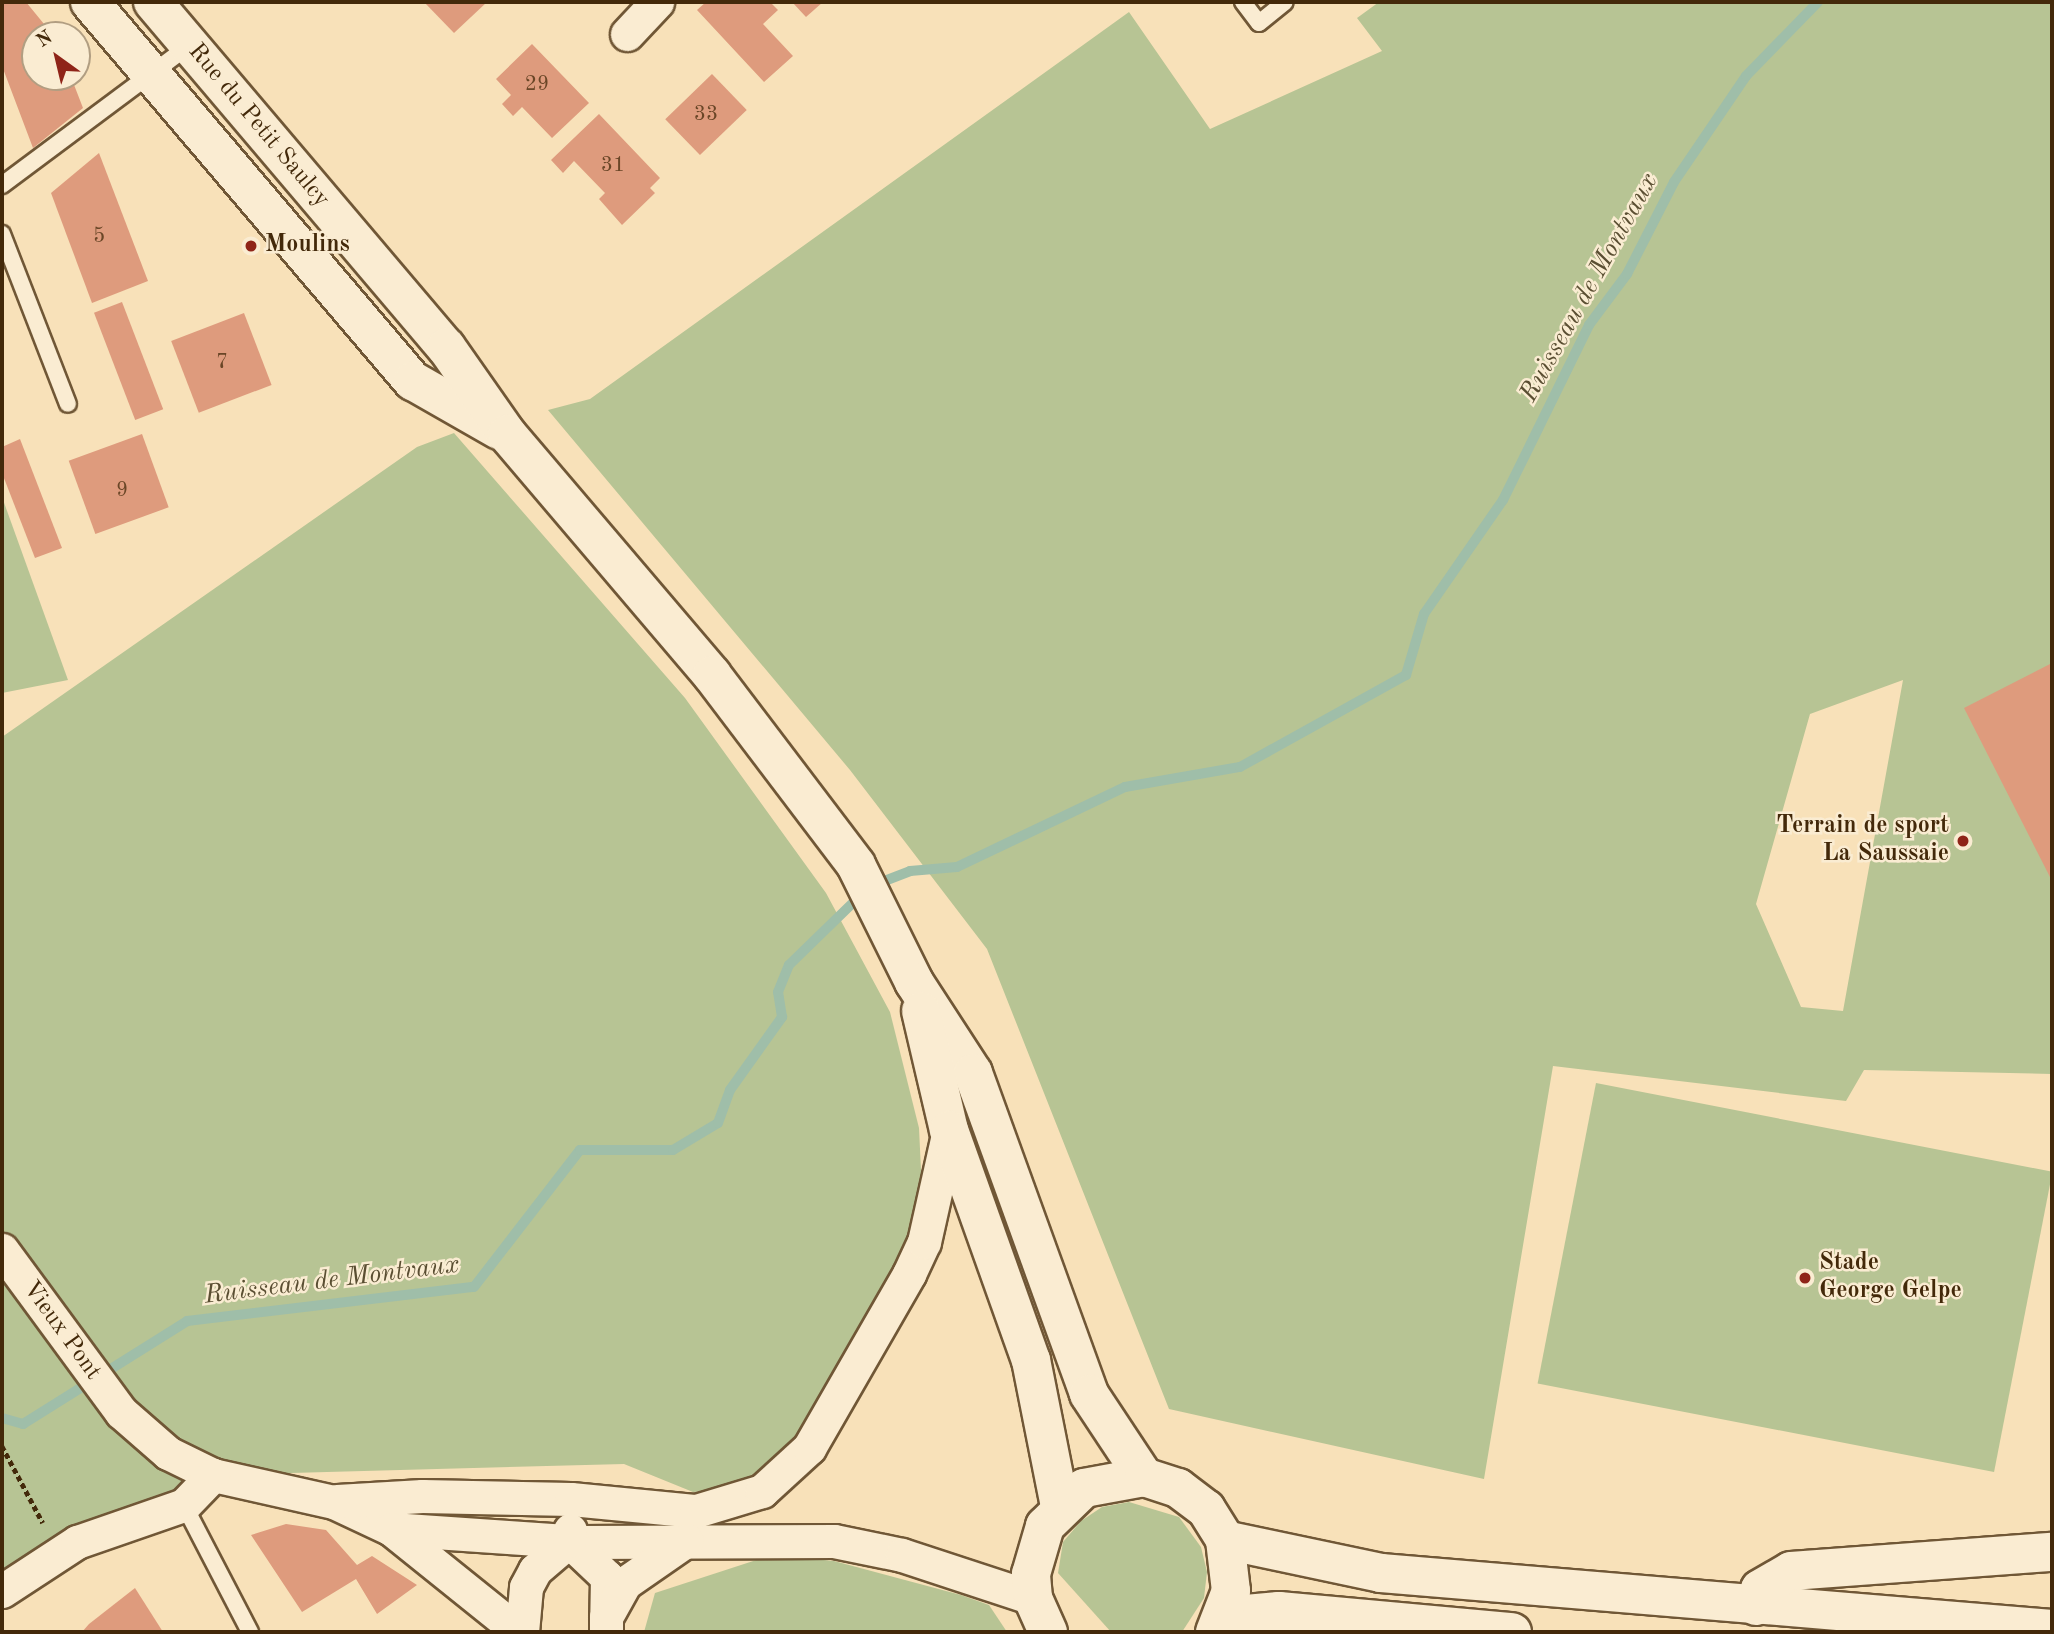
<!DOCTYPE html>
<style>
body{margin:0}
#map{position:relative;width:2054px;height:1634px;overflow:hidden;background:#f8e1b9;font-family:"Old Standard TT",serif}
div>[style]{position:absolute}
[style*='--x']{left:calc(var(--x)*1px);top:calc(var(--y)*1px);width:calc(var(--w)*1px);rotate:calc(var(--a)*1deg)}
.green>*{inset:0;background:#b7c494;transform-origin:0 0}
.stream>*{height:10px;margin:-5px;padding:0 5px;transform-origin:5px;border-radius:5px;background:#9fbea9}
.building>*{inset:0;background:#de9b7d;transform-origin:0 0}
.path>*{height:4.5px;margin-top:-2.25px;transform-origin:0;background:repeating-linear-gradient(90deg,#43290a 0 5px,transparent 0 8.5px)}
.roads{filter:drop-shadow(2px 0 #705736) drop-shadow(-2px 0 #705736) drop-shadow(0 2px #705736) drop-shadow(0 -2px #705736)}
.lane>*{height:16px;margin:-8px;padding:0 8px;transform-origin:8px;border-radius:8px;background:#faecd2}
.street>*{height:33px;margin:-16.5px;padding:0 16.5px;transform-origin:16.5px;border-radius:16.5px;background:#faecd2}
.secondary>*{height:38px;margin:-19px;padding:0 19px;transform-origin:19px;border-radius:19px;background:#faecd2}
.dots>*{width:19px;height:19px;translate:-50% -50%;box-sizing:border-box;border:4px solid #faecd2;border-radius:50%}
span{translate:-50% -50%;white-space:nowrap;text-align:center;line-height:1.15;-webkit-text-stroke:5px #faecd2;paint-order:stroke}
.number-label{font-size:21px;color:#6a4627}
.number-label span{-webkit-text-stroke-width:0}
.street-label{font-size:24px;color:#43290a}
.poi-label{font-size:24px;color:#43290a;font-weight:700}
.left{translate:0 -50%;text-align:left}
.right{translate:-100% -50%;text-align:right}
.water-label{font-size:26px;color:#5a4e32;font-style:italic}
.frame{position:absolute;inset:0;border:4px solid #43290a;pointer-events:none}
.north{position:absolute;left:21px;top:21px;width:70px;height:70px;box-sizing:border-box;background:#faecd2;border:2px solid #b19e82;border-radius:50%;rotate:326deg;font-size:19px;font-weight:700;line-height:28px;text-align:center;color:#43290a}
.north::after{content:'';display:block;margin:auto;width:24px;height:32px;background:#8f2418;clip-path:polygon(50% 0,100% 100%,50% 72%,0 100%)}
</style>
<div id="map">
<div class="green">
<div style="clip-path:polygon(evenodd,1379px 2px,2052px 2px,2052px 1074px,1864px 1070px,1846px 1101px,1553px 1066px,1484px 1479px,1169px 1409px,987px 949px,850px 770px,548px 410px,590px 399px,1129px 12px,1210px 129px,1382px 51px,1357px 18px,1379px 2px,1903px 680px,1843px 1011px,1801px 1007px,1756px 904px,1810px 714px,1903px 680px)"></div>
<div style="clip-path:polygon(454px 433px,685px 698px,826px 893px,890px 1012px,919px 1128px,922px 1191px,904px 1247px,797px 1440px,753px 1478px,727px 1490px,693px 1492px,624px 1464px,214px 1475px,2px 1591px,2px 737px,417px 447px)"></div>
<div style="clip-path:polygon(2px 497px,68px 680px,2px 693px)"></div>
<div style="left:1596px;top:1083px;width:465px;height:306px;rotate:11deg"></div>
<div style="clip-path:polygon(1129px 1502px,1179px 1517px,1201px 1547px,1207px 1572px,1204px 1598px,1182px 1632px,1111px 1632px,1058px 1573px,1063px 1542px,1081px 1521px,1102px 1507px)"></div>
<div style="clip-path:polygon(772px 1555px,834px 1561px,961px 1595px,989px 1605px,1007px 1632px,644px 1632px,655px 1593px)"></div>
</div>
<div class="stream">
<div style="--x:874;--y:885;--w:39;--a:-21"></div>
<div style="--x:910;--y:871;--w:47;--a:-4.9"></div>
<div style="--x:957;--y:867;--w:186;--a:-25.5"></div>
<div style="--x:1125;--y:787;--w:117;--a:-9.9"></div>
<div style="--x:1240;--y:767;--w:190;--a:-29"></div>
<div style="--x:1406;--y:675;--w:64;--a:-73.6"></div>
<div style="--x:1424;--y:614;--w:139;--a:-55.3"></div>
<div style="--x:1503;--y:500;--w:195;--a:-63.8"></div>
<div style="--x:1589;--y:325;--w:64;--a:-53.3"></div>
<div style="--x:1627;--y:274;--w:103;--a:-62.9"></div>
<div style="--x:1674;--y:182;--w:128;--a:-55.8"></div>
<div style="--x:1746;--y:76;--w:103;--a:-45.8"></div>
<div style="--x:2;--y:1418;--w:22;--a:16"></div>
<div style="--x:23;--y:1424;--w:194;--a:-32.1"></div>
<div style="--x:187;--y:1321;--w:289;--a:-6.8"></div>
<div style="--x:474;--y:1287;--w:173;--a:-52.3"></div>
<div style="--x:580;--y:1150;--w:93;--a:0"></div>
<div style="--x:673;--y:1150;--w:52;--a:-31"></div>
<div style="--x:718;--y:1123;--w:35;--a:-70"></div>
<div style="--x:730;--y:1090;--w:90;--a:-54.5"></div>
<div style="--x:782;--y:1017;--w:25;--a:-99"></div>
<div style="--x:778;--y:992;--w:29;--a:-68"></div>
<div style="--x:789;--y:965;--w:100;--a:-44.2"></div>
</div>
<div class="building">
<div style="clip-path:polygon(2px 2px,26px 2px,53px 35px,35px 35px,35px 77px,71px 77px,83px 108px,33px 148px,2px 66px)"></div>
<div style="clip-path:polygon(424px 2px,487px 2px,454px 33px)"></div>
<div style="clip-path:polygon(706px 2px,770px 2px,778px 10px,763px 24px,793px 56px,764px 82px,697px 10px)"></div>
<div style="clip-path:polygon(792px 2px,823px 2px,806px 17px)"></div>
<div style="clip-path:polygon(532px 44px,589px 103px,552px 138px,522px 107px,513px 116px,502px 104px,511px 95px,496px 79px)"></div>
<div style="left:712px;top:74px;width:50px;height:65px;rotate:46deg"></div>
<div style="clip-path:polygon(599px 114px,660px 178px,650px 188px,655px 193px,622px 225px,599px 199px,605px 193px,574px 161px,563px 173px,551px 160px)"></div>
<div style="clip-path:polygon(99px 153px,148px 281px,92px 303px,51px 193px)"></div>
<div style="left:122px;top:302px;width:115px;height:30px;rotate:69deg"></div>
<div style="left:244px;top:313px;width:77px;height:78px;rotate:69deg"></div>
<div style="left:142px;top:434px;width:78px;height:78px;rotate:70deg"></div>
<div style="clip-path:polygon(20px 439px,62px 548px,35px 558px,2px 473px,2px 447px)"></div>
<div style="clip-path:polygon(2052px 663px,2052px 881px,1964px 708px)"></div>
<div style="clip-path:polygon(286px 1524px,326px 1530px,357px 1565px,372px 1556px,417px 1585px,377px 1614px,356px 1579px,302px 1612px,251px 1535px)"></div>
<div style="clip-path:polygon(135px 1588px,163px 1632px,82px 1632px,89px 1624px)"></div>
</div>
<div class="path">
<div style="--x:2;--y:1446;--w:87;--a:62"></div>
</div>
<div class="roads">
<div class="lane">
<div style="--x:1243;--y:2;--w:26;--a:53"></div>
<div style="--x:1259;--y:23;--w:33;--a:-39"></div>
<div style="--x:2;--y:185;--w:234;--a:-36.7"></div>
<div style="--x:2;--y:234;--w:182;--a:68.8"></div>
<div style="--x:184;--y:1505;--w:143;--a:62.5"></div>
</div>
<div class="street">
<div style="--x:627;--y:34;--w:44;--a:-46.8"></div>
<div style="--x:2;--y:1250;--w:201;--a:53.7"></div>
<div style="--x:121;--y:1412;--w:62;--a:41.1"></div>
<div style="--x:168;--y:1453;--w:50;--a:26.1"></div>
<div style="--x:213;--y:1475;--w:124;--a:12.6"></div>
<div style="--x:334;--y:1502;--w:63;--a:25.3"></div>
<div style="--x:391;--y:1529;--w:190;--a:3.9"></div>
<div style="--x:581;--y:1542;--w:253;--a:-0.2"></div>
<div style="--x:834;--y:1541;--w:69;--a:11.6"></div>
<div style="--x:902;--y:1555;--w:138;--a:18.2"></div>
<div style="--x:337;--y:1501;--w:85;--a:-3.4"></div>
<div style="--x:422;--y:1496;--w:149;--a:1.2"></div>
<div style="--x:571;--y:1499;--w:126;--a:5.5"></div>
<div style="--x:696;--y:1511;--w:69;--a:-16.9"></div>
<div style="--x:762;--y:1491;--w:64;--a:-42.5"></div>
<div style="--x:809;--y:1448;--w:201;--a:-60.1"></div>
<div style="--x:909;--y:1274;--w:35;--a:-65"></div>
<div style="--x:924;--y:1242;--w:115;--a:-77.4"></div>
<div style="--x:391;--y:1529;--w:164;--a:38.8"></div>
<div style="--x:569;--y:1541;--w:52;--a:43.5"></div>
<div style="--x:607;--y:1577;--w:39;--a:91"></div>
<div style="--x:2;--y:1591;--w:90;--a:-33.2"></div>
<div style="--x:77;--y:1542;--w:113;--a:-19.1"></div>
<div style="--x:184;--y:1505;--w:42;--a:-46"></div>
<div style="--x:522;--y:1632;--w:45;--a:-84.9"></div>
<div style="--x:526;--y:1587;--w:19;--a:-62"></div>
<div style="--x:535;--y:1570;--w:45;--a:-40.5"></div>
<div style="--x:569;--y:1541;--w:11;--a:-85"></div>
<div style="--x:606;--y:1632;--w:15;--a:-90"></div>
<div style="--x:606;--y:1617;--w:39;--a:-61"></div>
<div style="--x:625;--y:1583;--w:75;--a:-34.7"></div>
</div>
<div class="secondary">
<div style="--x:90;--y:2;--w:498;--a:49.6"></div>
<div style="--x:413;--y:381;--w:99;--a:29.7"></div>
<div style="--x:153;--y:2;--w:453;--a:49.7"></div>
<div style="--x:446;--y:347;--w:106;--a:55"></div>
<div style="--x:507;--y:434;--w:316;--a:49.6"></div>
<div style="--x:712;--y:675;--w:238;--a:52.8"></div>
<div style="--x:856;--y:865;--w:131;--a:63.6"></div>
<div style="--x:914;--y:982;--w:108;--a:57"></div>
<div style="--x:973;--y:1073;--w:341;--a:70.1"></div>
<div style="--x:1089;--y:1394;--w:100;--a:56.5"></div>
<div style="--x:921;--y:1011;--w:122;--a:76.8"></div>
<div style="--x:949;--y:1130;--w:244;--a:70.4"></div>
<div style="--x:1031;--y:1360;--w:150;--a:78.8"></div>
<div style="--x:1225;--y:1540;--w:159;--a:11.9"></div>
<div style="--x:1381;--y:1573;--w:673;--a:4.77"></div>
<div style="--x:1756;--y:1606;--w:17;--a:-77"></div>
<div style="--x:1760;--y:1589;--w:36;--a:-30"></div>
<div style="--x:1791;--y:1571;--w:262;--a:-4.2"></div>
<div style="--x:1224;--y:1616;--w:55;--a:-5.2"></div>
<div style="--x:1279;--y:1611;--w:234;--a:5.2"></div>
<div style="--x:1048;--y:1632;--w:37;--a:-114"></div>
<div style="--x:1033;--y:1598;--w:24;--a:-95"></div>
<div style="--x:1031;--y:1574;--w:50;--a:-73.7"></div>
<div style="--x:1045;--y:1526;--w:54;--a:-44.3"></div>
<div style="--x:1084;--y:1488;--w:61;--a:-10.4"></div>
<div style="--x:1144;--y:1477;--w:36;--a:18"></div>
<div style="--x:1178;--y:1488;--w:35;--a:37"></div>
<div style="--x:1206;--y:1509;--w:36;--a:58"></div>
<div style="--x:1225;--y:1540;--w:51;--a:83.3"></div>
<div style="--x:1231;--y:1591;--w:44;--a:111.3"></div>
</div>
</div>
<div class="dots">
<div style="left:251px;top:246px;background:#8f2418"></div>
<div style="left:1963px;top:841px;background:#8f2418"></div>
<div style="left:1805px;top:1278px;background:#8f2418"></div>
</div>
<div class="number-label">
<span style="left:537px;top:85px">29</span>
<span style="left:706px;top:115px">33</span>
<span style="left:613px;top:166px">31</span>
<span style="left:99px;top:237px">5</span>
<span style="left:222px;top:363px">7</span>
<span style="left:122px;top:491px">9</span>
</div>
<div class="street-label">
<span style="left:258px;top:126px;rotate:50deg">Rue du Petit Saulcy</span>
<span style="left:61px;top:1331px;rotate:54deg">Vieux Pont</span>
</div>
<div class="poi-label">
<span class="left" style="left:265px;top:246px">Moulins</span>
<span class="right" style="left:1949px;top:841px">Terrain de sport<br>La Saussaie</span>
<span class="left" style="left:1819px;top:1278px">Stade<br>George Gelpe</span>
</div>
<div class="water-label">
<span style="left:1590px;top:288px;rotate:-61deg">Ruisseau de Montvaux</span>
<span style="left:332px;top:1281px;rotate:-7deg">Ruisseau de Montvaux</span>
</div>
<div class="frame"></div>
<div class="north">N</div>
</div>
